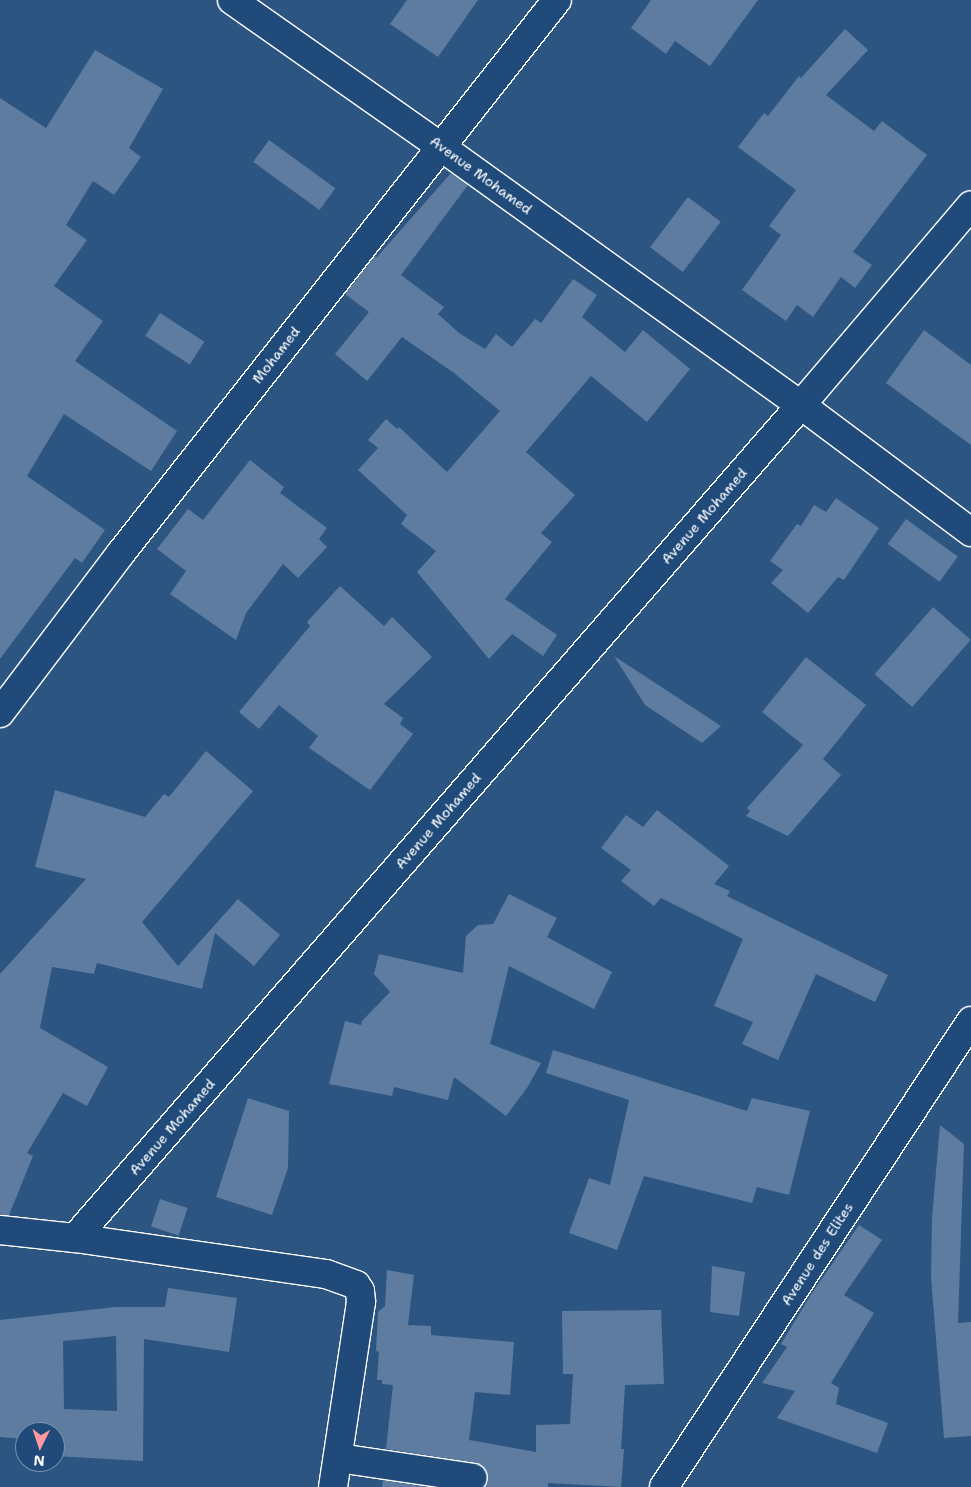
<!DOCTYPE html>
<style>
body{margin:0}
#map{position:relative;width:971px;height:1487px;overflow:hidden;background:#2c5582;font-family:"Shantell Sans",sans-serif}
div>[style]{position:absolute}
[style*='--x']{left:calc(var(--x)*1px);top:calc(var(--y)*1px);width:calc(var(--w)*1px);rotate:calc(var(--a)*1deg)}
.building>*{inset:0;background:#5e7c9f;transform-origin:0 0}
.roads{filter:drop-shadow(1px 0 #fff) drop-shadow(-1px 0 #fff) drop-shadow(0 1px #fff) drop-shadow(0 -1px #fff)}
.street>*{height:28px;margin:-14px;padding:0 14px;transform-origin:14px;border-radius:14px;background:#1f4a7a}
span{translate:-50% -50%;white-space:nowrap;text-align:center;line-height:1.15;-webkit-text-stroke:4.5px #1f4a7a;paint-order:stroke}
.street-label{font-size:14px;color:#fff}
.north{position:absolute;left:15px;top:1422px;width:50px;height:50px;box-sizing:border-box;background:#1f4a7a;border:1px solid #7992af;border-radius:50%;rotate:184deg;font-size:14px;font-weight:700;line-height:20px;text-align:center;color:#fff}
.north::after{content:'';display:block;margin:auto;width:18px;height:22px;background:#ff9aa2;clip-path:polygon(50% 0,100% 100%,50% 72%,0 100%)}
</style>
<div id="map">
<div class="building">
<div style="clip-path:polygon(407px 0,478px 0,438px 57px,390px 24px)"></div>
<div style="clip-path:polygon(651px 0,758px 0,710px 66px,675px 41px,666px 54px,631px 28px)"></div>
<div style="clip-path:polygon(845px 29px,868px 50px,826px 95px,874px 131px,882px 121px,927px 155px,853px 252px,872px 265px,855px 288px,841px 277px,813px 317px,797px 305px,786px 321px,742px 290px,781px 235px,769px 226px,796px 190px,738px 147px,764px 113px,768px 116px,799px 76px,801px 78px)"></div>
<div style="clip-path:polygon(95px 50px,163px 89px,129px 148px,141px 157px,114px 195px,93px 181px,66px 225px,87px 240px,54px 286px,103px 321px,75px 361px,177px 431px,151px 471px,64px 414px,27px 476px,105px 530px,82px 563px,75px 558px,0 659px,0 98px,46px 128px)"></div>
<div style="left:269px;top:140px;width:82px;height:27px;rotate:36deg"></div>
<div style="clip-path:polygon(451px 173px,468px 185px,401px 275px,444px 307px,438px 314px,459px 333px,485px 349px,496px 334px,512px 347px,535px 319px,541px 323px,573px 279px,597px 295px,582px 317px,625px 352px,643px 330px,690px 369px,647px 422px,591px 376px,526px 452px,575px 495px,541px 533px,552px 542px,505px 599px,557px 635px,543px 656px,512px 634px,489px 659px,417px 572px,436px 551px,401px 524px,407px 515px,358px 470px,378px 448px,368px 440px,386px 419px,397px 429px,399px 427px,447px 472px,500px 411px,454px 373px,402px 337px,367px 381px,335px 354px,369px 312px,345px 294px,375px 256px,377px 257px)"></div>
<div style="left:688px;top:197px;width:41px;height:63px;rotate:37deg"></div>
<div style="left:160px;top:313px;width:53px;height:27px;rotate:33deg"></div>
<div style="clip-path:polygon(924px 330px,971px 365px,971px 445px,886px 383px)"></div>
<div style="clip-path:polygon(250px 460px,284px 487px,280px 493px,327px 528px,319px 539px,327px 547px,298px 578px,283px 564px,246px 613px,236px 640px,170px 594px,186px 571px,157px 549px,188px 509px,203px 520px)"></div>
<div style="clip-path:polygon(836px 498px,879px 528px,844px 580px,838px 577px,808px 613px,771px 583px,783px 570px,770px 561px,797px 524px,801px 526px,814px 505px,826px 512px)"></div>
<div style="left:906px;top:519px;width:64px;height:31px;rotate:36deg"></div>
<div style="clip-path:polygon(340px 586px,384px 626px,392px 617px,432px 657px,384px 704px,403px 718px,400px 724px,413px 734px,370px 790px,309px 748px,318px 736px,279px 705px,259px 729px,239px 712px,310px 626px,307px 622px)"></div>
<div style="left:933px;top:607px;width:50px;height:89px;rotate:41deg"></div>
<div style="clip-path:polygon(614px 656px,721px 726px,702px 743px,645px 705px)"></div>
<div style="clip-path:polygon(806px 657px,866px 705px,823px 759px,841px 775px,788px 836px,746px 816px,750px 811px,747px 808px,803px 745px,762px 712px)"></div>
<div style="clip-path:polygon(206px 751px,253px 791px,142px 922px,178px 966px,238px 899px,280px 935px,254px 966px,215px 933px,202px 989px,97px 963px,94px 974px,52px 967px,40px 1028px,108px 1067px,87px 1106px,63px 1093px,27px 1153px,33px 1156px,9px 1215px,0 1215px,0 974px,86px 879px,35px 867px,55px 790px,145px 817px,164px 794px,169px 797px)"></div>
<div style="clip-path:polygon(657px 810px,729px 866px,714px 884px,730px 891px,727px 896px,888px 975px,875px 1002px,816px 974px,778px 1060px,742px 1044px,753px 1022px,714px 1006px,743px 939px,661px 898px,654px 906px,621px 881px,631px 870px,601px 848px,626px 815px,643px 827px)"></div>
<div style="clip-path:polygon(509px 894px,557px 918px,547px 937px,612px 972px,594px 1009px,509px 966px,490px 1044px,541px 1063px,527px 1088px,506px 1116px,454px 1077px,448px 1100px,394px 1087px,392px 1096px,329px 1084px,345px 1021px,361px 1025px,362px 1021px,390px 992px,374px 974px,379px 954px,463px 973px,466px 936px,478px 925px,493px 924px)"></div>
<div style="clip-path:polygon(553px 1050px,747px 1111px,752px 1098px,810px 1111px,789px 1195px,757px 1187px,752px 1203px,644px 1176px,617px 1250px,569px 1233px,589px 1178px,610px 1185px,629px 1100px,546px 1073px)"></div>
<div style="clip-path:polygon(248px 1098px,289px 1111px,288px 1168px,272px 1215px,216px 1197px)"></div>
<div style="clip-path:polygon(940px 1125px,964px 1144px,958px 1323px,971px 1322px,971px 1436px,944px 1438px,931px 1277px,932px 1218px)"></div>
<div style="left:160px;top:1199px;width:29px;height:29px;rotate:18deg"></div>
<div style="clip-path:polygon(859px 1225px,882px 1240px,844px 1295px,874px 1313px,831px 1383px,839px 1388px,836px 1404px,888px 1423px,877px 1453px,777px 1418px,795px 1391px,762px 1383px,787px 1347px,781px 1344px,812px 1293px)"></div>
<div style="clip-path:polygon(712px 1266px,745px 1272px,739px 1316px,710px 1312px)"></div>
<div style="clip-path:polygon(387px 1270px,414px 1275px,408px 1325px,431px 1326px,431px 1335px,514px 1342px,510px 1395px,475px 1392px,469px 1440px,536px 1452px,536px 1425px,570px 1424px,573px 1374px,563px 1374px,562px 1311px,661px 1310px,664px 1384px,625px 1385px,621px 1449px,624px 1449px,621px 1487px,548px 1483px,548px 1487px,486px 1487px,488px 1480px,487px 1472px,483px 1466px,476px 1463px,386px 1449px,393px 1385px,382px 1384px,382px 1380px,377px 1380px,379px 1352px,376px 1351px,378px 1312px,385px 1306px)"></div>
<div style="clip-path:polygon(evenodd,168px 1288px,237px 1298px,229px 1352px,144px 1339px,143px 1461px,55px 1456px,55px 1432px,25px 1432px,25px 1439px,0 1437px,0 1320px,115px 1307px,165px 1307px,168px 1288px,116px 1336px,117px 1411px,64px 1409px,63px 1341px,116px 1336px)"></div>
<div style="clip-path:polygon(383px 1480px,427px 1487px,382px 1487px)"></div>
</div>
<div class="roads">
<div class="street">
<div style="--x:232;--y:0;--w:254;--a:35.1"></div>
<div style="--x:440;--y:146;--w:444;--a:35.7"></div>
<div style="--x:801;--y:405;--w:212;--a:36.8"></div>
<div style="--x:0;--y:713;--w:201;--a:-52.9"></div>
<div style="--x:121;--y:553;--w:704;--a:-51.75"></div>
<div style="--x:0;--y:1230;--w:75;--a:6.1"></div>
<div style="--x:75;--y:1238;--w:254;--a:8.2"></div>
<div style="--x:326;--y:1274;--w:32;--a:20"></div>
<div style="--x:356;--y:1285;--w:7;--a:56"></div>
<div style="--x:360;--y:1291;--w:11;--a:85"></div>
<div style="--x:361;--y:1302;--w:187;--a:98.6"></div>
<div style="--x:75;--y:1238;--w:1105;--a:-48.93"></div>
<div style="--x:801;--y:405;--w:262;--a:-49.6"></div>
<div style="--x:338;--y:1458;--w:136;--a:8.4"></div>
<div style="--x:664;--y:1487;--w:558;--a:-56.62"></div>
</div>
</div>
<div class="street-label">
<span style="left:481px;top:175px;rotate:36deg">Avenue Mohamed</span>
<span style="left:276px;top:355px;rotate:-52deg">Mohamed</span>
<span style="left:704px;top:516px;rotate:-49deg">Avenue Mohamed</span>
<span style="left:438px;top:821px;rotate:-49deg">Avenue Mohamed</span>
<span style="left:172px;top:1127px;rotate:-49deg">Avenue Mohamed</span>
<span style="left:817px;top:1254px;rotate:-57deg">Avenue des Elites</span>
</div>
<div class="north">N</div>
</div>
